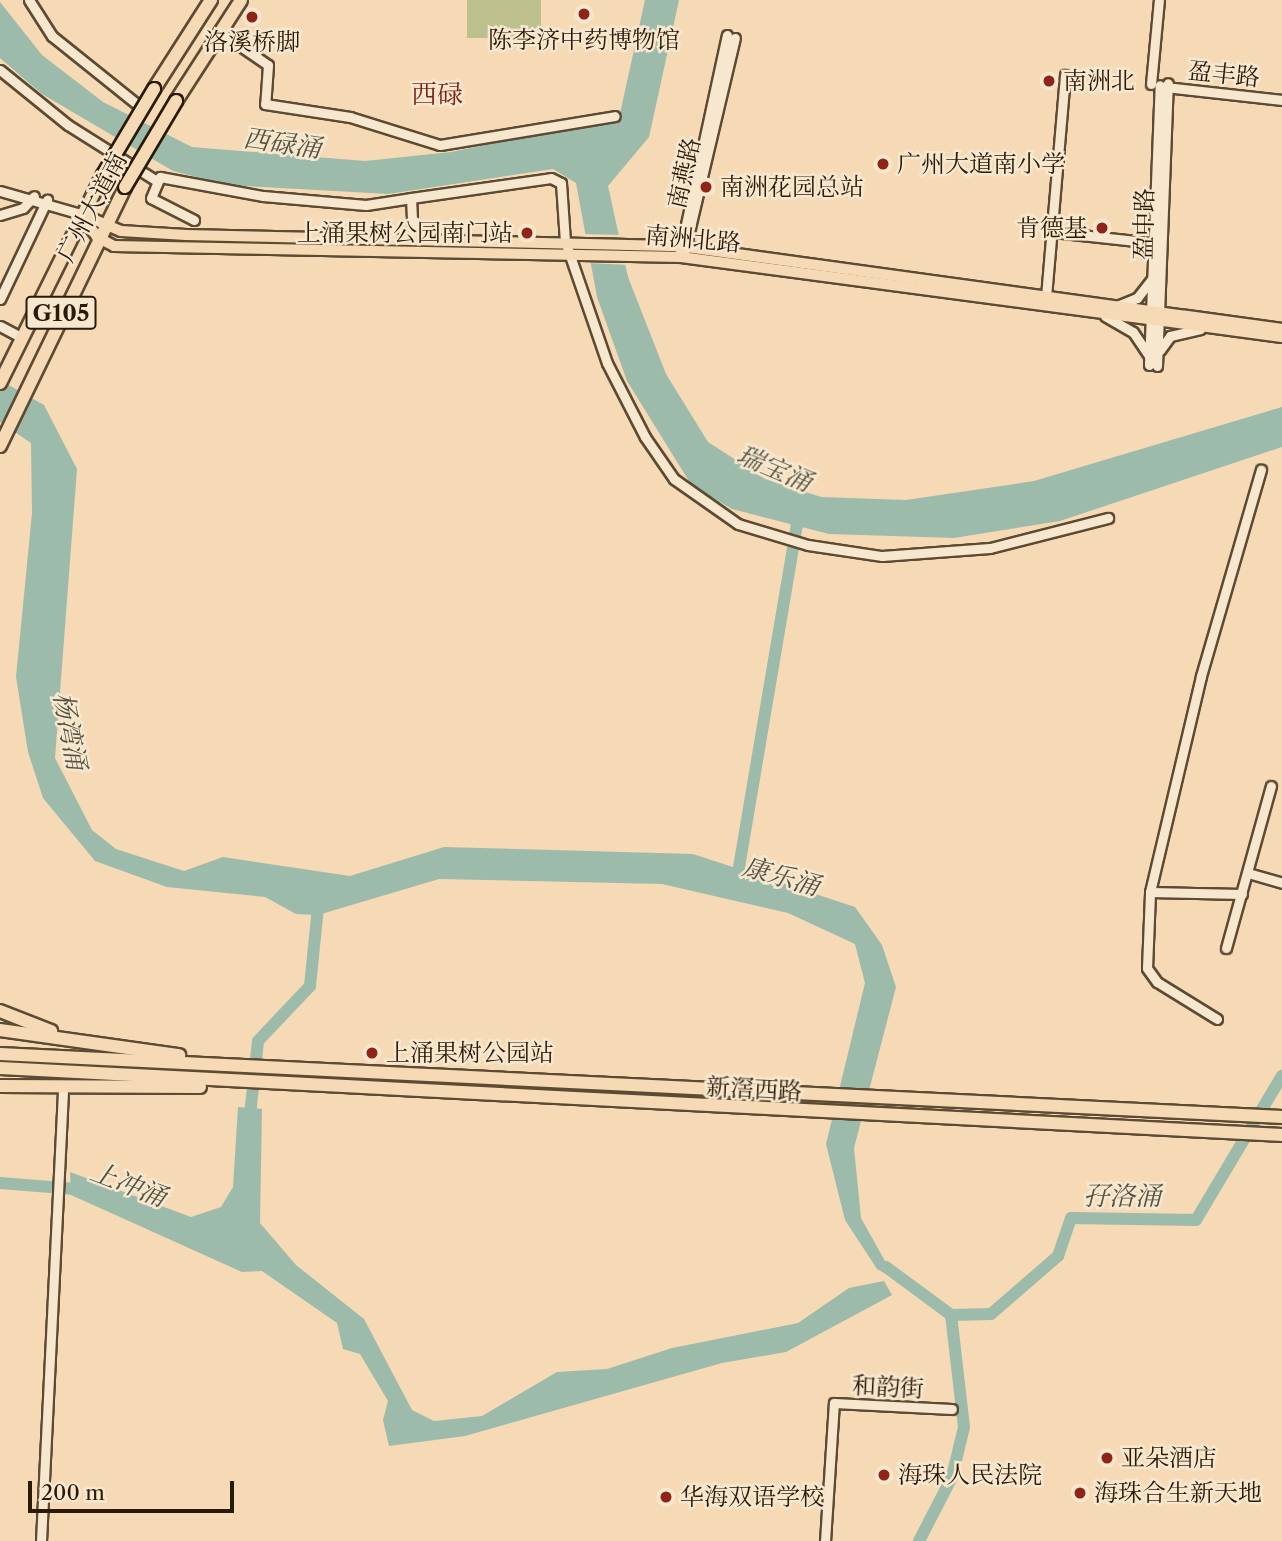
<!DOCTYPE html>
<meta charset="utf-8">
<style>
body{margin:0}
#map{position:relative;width:1282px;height:1541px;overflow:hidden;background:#f5dab5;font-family:"Libre Caslon Text","Noto Serif SC",serif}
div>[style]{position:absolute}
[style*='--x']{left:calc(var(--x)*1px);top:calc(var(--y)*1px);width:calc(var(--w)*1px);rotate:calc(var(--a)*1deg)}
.green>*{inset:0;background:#bbc08d;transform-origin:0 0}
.water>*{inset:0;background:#9cbbab}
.pier>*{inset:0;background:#f5dab5}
.river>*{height:12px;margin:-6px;padding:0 6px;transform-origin:6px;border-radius:6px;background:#9cbbab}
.roads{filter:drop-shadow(2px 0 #5d4a33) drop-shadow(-2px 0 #5d4a33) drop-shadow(0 2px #5d4a33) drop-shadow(0 -2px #5d4a33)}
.minor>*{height:9px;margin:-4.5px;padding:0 4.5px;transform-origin:4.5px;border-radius:4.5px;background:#f8e7cf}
.major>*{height:10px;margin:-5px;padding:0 5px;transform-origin:5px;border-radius:5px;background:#f5dab5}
.highway>*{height:12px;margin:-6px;padding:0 6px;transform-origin:6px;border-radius:6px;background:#f5dab5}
.bridges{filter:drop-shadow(2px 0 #2a1a08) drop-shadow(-2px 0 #2a1a08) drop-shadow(0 2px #2a1a08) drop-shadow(0 -2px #2a1a08)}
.highway-bridge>*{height:12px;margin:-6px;padding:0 6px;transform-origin:6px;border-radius:6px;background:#f5dab5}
.dots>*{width:19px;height:19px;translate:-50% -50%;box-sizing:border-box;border:4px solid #f8e7cf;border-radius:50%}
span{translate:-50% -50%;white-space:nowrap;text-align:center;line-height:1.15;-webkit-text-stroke:5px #f8e7cf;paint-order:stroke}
.shield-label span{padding:2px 5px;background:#f8e7cf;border:2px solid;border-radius:5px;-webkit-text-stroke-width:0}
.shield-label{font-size:23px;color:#2a1a08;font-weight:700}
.poi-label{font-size:24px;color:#2a1a08}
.left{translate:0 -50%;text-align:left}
.right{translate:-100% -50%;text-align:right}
.street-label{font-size:24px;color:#2a1a08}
.neighbourhood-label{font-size:26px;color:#7a1f14}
.water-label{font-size:26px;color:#525241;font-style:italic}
.scale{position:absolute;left:28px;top:1481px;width:206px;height:32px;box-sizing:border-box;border:4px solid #2a1a08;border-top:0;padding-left:9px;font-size:21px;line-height:24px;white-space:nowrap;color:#2a1a08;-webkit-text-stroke:5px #f8e7cf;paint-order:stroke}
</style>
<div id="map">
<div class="green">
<div style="left:467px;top:0;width:74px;height:38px"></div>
</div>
<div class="water">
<div style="clip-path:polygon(645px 0,679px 0,649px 137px,608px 186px,628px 277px,666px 374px,708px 442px,765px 479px,821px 497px,906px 500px,1034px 481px,1282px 407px,1282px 447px,1060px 521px,954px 538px,829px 534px,732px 509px,692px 486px,627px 381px,597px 297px,576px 183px,553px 169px,388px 194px,227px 185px,173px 171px,42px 94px,0 58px,0 2px,42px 55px,103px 102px,192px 147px,365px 161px,451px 152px,619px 118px)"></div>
<div style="clip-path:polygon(0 380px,44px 405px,77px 469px,55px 758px,92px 830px,116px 849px,184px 871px,223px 857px,350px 876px,444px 847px,693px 854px,855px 907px,882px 945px,896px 987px,854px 1148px,861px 1218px,895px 1279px,877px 1269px,845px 1220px,826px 1144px,865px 983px,855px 944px,788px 913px,662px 884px,439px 879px,318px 915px,296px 914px,265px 897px,167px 887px,95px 861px,43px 798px,28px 752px,16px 677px,32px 513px,31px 443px,0 422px)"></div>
<div style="clip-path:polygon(238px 1107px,262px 1109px,260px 1223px,296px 1265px,364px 1319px,412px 1410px,434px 1421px,482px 1416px,557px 1372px,607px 1369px,672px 1348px,798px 1323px,849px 1288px,884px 1281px,892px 1295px,786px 1352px,722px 1363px,465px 1436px,389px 1446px,383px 1420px,388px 1401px,360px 1354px,343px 1349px,337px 1323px,262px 1271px,242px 1272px,71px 1195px,70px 1172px,191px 1217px,221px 1207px,233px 1187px)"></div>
</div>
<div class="pier">
<div style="clip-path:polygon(582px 234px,623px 235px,629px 265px,587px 263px)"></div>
</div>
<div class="river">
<div style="--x:736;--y:885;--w:364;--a:-80.4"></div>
<div style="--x:797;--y:526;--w:16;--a:-104"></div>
<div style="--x:249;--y:1124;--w:83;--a:-83.8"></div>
<div style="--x:258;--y:1041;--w:76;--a:-46.6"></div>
<div style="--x:310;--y:986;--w:88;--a:-84.2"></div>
<div style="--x:0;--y:1183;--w:87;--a:4.6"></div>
<div style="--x:886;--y:1267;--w:81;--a:36.4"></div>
<div style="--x:951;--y:1315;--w:40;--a:-1.4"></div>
<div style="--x:991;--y:1314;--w:89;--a:-40.9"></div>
<div style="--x:1058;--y:1256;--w:40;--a:-71.1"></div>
<div style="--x:1071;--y:1218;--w:125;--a:0.9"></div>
<div style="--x:1196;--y:1220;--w:168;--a:-59.2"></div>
<div style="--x:919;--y:1541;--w:72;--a:-62.7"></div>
<div style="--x:952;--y:1477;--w:51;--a:-76.5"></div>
<div style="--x:964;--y:1427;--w:113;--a:-96.6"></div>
</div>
<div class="roads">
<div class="minor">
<div style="--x:29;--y:0;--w:43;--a:57.4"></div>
<div style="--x:52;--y:36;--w:115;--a:38.7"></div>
<div style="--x:220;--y:32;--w:58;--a:34.5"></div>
<div style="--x:268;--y:65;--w:39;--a:94"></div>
<div style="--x:265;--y:104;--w:86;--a:8.7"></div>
<div style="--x:350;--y:117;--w:94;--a:17.3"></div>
<div style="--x:440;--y:145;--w:177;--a:-9.4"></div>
<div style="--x:0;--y:70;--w:87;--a:39"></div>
<div style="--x:68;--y:125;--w:105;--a:32.2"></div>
<div style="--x:1151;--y:84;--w:84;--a:-84.6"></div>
<div style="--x:1165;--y:87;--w:118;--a:6.3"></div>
<div style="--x:0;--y:191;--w:84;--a:15.9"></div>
<div style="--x:0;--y:215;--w:24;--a:-17"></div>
<div style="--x:23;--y:208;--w:16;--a:-47"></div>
<div style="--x:194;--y:220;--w:48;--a:-152.9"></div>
<div style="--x:151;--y:198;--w:23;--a:-67"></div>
<div style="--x:160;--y:177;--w:105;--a:10.5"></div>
<div style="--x:263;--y:196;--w:103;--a:5"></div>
<div style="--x:366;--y:205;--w:46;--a:-8.8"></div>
<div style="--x:1053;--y:232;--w:102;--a:6.2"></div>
<div style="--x:413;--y:239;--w:41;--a:-92.8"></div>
<div style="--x:411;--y:198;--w:141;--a:-8.1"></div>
<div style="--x:551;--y:178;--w:11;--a:27"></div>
<div style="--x:561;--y:183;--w:58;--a:86.1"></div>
<div style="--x:565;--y:241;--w:129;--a:71"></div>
<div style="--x:607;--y:363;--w:83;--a:62.8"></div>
<div style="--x:645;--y:437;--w:51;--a:55.4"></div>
<div style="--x:674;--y:479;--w:78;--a:35.1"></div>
<div style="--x:738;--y:524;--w:73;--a:16.7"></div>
<div style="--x:808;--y:545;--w:75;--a:8.5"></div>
<div style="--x:882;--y:556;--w:108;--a:-4.2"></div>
<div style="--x:990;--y:548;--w:122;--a:-14.3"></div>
<div style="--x:680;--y:252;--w:222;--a:-77.8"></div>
<div style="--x:684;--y:253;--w:221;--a:-76.7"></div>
<div style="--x:1046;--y:297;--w:223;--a:-85.1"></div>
<div style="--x:0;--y:299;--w:110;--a:-64.6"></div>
<div style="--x:1117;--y:306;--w:22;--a:-22"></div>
<div style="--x:1137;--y:298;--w:28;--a:-52"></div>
<div style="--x:1105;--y:316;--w:32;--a:30"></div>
<div style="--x:1133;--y:332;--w:30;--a:56"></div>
<div style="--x:0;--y:326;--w:24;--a:28"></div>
<div style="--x:1160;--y:350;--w:17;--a:-54"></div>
<div style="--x:1170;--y:336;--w:31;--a:-13"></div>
<div style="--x:1149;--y:365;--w:280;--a:-87.8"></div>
<div style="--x:1157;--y:366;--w:283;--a:-87.8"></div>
<div style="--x:1248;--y:873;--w:35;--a:16"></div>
<div style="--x:1150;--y:892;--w:92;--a:1.2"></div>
<div style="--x:1226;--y:948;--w:168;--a:-74.5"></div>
<div style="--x:1217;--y:1019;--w:70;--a:-148.3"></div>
<div style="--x:1157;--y:982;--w:17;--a:-126"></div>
<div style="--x:1147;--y:968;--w:76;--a:-87.7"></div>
<div style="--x:1150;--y:892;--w:222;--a:-76.7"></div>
<div style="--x:1201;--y:676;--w:215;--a:-73.8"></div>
<div style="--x:41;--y:1541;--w:454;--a:-87.2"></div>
<div style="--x:825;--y:1541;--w:138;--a:-86.3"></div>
<div style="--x:834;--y:1403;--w:118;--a:2.9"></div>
</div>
<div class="major">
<div style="--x:81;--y:214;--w:28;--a:55"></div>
<div style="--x:97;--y:237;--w:19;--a:28"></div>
<div style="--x:114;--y:246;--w:567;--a:1.11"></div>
<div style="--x:681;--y:257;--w:606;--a:7.58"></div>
<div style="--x:81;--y:214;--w:43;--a:23"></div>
<div style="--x:121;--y:231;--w:65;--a:3.5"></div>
<div style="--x:186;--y:235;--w:493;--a:1.3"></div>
<div style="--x:679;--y:246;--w:609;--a:7.84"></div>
</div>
<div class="highway">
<div style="--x:154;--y:89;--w:106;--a:-57.4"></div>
<div style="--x:176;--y:101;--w:120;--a:-57.2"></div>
<div style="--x:0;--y:383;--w:232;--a:-63.7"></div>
<div style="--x:0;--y:446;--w:288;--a:-64.2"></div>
<div style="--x:0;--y:1011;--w:55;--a:21.4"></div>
<div style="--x:0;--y:1030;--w:181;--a:8"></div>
<div style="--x:0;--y:1054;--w:1284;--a:2.81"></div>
<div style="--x:0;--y:1068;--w:1284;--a:2.99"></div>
<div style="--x:0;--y:1086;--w:200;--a:0.3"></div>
</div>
</div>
<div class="bridges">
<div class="highway-bridge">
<div style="--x:103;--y:175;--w:100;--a:-59.3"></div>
<div style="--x:125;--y:187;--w:100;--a:-59.3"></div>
</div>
</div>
<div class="dots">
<div style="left:584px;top:14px;background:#8f2418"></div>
<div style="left:252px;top:17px;background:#8f2418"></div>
<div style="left:1049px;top:81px;background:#8f2418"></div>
<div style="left:883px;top:164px;background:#8f2418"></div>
<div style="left:706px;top:187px;background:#8f2418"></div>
<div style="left:1102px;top:228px;background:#8f2418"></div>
<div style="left:527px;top:233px;background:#8f2418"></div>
<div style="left:372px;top:1053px;background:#8f2418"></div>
<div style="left:1107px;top:1458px;background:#8f2418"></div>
<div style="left:884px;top:1475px;background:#8f2418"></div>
<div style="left:1080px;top:1493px;background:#8f2418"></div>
<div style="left:666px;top:1497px;background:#8f2418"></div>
</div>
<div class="shield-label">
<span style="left:61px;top:313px">G105</span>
</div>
<div class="poi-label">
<span style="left:584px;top:40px">陈李济中药博物馆</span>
<span style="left:252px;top:42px">洛溪桥脚</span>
<span class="left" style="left:1063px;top:81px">南洲北</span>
<span class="left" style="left:897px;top:164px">广州大道南小学</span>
<span class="left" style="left:720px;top:187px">南洲花园总站</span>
<span class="right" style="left:1088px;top:228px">肯德基</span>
<span class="right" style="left:513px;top:233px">上涌果树公园南门站</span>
<span class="left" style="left:386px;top:1053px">上涌果树公园站</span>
<span class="left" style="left:1121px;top:1458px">亚朵酒店</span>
<span class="left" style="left:898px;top:1475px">海珠人民法院</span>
<span class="left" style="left:1094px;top:1493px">海珠合生新天地</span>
<span class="left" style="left:680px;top:1497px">华海双语学校</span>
</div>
<div class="street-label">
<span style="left:1224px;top:74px;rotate:6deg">盈丰路</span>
<span style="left:684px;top:173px;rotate:-77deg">南燕路</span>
<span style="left:92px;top:207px;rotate:-62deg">广州大道南</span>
<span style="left:1144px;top:224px;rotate:-89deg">盈中路</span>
<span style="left:693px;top:239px;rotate:5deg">南洲北路</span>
<span style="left:754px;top:1089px;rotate:3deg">新滘西路</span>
<span style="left:888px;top:1387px;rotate:3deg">和韵街</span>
</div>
<div class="neighbourhood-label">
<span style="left:437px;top:95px">西碌</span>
</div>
<div class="water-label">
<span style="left:282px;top:144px;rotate:8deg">西碌涌</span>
<span style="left:774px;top:469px;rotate:23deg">瑞宝涌</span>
<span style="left:69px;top:731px;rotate:79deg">杨湾涌</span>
<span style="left:781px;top:877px;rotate:16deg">康乐涌</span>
<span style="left:128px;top:1185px;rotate:21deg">上冲涌</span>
<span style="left:1122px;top:1197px">孖洛涌</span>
</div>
<div class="scale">200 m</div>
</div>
